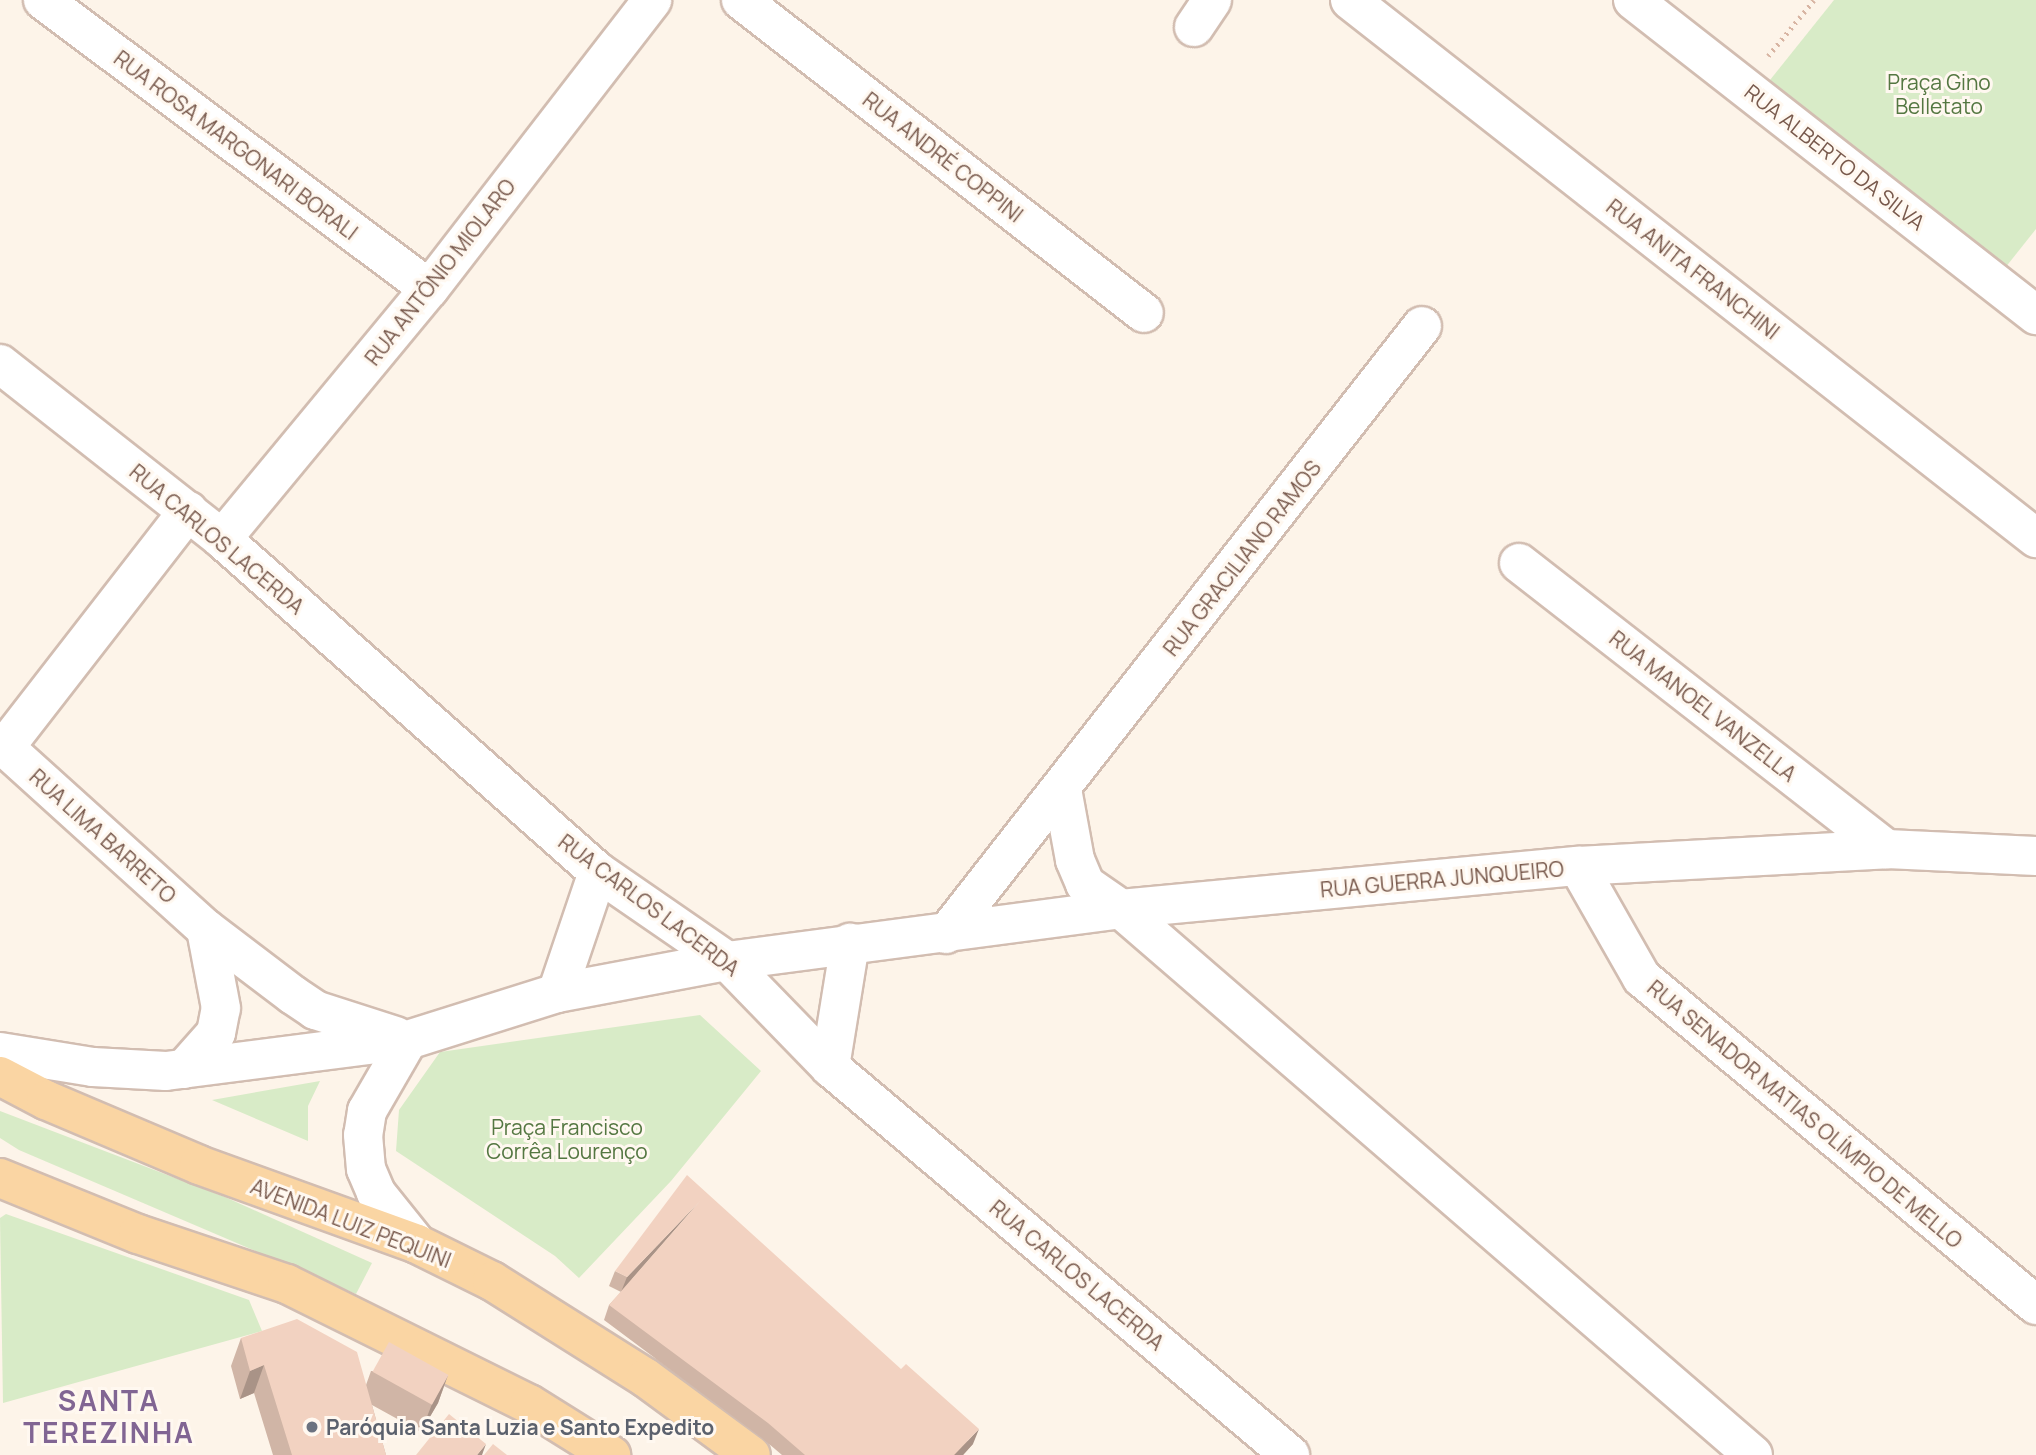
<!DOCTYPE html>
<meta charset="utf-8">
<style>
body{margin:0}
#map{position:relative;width:2036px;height:1455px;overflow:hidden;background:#fdf4e9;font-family:Manrope,sans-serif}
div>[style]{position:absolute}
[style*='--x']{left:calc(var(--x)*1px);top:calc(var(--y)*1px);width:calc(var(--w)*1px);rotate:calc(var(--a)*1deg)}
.green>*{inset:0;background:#d8ebc7}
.path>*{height:4.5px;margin-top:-2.25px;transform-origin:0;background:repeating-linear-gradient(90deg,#d8b5a3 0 2px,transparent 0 7px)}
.roads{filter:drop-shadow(2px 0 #d2bdb1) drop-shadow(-2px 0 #d2bdb1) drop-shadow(0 2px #d2bdb1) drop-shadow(0 -2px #d2bdb1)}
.street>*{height:38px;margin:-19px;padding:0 19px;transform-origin:19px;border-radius:19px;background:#fff}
.primary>*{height:38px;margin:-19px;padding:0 19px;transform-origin:19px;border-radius:19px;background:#fad5a3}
.wall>*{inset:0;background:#d0b5a6}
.shaded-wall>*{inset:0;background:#a99387}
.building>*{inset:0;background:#f2d2c1;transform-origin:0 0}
.dots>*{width:19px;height:19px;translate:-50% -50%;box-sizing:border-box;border:4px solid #fff8f0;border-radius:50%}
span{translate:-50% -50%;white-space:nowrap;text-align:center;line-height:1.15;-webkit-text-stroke:6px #fff8f0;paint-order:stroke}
.park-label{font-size:21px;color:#547741}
.street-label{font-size:21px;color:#78594c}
.worship-label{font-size:21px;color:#5b616d;font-weight:700}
.left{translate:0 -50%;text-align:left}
.district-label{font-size:28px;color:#816593;font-weight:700;letter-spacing:2px}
</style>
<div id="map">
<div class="green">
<div style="clip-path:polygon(1834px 0,2036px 0,2036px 229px,2005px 268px,1770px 80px)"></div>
<div style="clip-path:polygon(700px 1015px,761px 1071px,671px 1181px,579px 1278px,555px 1256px,396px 1151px,399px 1110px,440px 1052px)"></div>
<div style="clip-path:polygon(320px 1081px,308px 1106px,308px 1141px,212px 1100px)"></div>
<div style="clip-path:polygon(0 1111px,225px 1197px,372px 1263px,356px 1294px,19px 1150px,0 1138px)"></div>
<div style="clip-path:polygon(6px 1214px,249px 1300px,262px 1331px,3px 1403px,0 1218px)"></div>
</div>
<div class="path">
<div style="--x:1768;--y:56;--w:72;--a:-50.6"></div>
</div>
<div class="roads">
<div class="street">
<div style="--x:43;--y:0;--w:482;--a:36.8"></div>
<div style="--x:741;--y:0;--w:510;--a:37.84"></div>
<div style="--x:1350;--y:0;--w:872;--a:38.11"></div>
<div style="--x:1633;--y:0;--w:512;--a:38.01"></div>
<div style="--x:1194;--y:27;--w:32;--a:-56"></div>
<div style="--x:0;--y:364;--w:283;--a:38.2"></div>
<div style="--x:222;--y:539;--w:502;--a:41.53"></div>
<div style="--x:598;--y:872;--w:157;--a:34.6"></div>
<div style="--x:727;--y:961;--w:148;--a:45.8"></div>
<div style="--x:830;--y:1067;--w:602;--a:40.15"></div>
<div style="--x:222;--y:539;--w:325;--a:-50.4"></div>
<div style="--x:429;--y:289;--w:365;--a:-52.3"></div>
<div style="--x:1519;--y:563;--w:466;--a:37.9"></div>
<div style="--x:0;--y:743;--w:278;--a:42.1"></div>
<div style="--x:206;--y:929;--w:109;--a:37.2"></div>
<div style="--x:293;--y:995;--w:27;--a:34"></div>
<div style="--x:315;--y:1010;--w:85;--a:17.8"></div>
<div style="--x:5;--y:747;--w:299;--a:-52.2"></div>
<div style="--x:1062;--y:789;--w:72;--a:79.6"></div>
<div style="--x:1075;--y:860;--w:26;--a:67"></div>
<div style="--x:1085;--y:884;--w:44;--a:34.8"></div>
<div style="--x:1121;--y:909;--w:835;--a:40.82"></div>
<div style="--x:1578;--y:866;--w:129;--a:60.3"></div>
<div style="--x:1642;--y:978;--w:512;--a:39.69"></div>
<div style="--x:946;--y:934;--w:772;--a:-51.94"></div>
<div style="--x:557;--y:993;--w:128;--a:-71.3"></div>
<div style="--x:408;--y:1040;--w:82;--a:120"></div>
<div style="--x:367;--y:1111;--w:24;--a:99"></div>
<div style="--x:363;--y:1135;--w:34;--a:85"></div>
<div style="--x:366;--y:1169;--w:26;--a:67"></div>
<div style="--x:376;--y:1193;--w:65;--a:51.2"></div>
<div style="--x:0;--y:1052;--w:94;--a:9.2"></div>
<div style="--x:93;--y:1067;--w:73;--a:3.1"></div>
<div style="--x:166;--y:1071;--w:244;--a:-7.3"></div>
<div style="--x:408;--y:1040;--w:156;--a:-17.5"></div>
<div style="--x:557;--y:993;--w:173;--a:-10.7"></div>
<div style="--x:727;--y:961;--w:397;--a:-7.5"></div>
<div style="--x:1121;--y:909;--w:459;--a:-5.4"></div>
<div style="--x:1578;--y:866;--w:309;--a:-3.1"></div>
<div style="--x:1887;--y:849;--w:149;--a:2.7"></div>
<div style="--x:830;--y:1067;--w:126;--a:-80.8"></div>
<div style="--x:184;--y:1069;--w:48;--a:-48.4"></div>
<div style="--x:216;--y:1033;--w:25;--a:-79"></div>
<div style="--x:221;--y:1008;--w:80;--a:-100.8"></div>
</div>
<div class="primary">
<div style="--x:0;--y:1076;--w:52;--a:27.6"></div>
<div style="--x:46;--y:1100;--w:166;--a:23"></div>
<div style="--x:199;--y:1165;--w:232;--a:19.9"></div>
<div style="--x:417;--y:1244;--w:84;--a:26.3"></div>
<div style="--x:492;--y:1281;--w:182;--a:32.2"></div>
<div style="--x:646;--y:1378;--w:130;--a:36.3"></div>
<div style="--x:0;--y:1178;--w:149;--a:22.1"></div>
<div style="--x:138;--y:1234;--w:157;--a:18.6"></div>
<div style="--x:287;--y:1284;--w:270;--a:26.4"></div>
<div style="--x:529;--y:1404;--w:97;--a:31.9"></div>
</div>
</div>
<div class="wall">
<div style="clip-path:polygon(615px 1271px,973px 1444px,963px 1455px,782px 1455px,762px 1438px,604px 1320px,609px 1305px,621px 1292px,609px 1286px)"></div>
<div style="clip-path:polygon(241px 1338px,366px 1385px,371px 1371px,448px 1375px,438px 1403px,421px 1432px,372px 1405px,386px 1455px,273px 1455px,254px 1393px,240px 1399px,231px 1366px)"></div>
</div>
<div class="shaded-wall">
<div style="clip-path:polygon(700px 1201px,621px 1292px,627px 1277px)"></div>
<div style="clip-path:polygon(264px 1365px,254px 1393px,240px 1399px,250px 1371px)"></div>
<div style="clip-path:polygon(448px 1375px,438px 1403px,421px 1432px,432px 1404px)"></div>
<div style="clip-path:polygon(979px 1429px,973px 1444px,963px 1455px,954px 1455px)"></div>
<div style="clip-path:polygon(486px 1444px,482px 1455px,477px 1455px)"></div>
</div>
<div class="building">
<div style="clip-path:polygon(687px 1175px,901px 1369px,906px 1364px,979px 1429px,954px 1455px,805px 1455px,768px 1423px,609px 1305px,700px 1201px,627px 1277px,615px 1271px)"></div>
<div style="clip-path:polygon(297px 1319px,357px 1352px,386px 1455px,292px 1455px,264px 1365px,250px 1371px,241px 1338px)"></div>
<div style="left:389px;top:1342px;width:68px;height:34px;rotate:29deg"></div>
<div style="clip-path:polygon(449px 1414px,486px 1444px,477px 1455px,416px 1455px)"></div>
<div style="clip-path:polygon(493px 1444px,507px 1455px,484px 1455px)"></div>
</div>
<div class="dots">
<div style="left:312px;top:1427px;background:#6b7280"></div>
</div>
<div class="park-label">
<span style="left:1939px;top:94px">Praça Gino<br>Belletato</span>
<span style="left:567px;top:1139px">Praça Francisco<br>Corrêa Lourenço</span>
</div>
<div class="street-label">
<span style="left:236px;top:145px;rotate:37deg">RUA ROSA MARGONARI BORALI</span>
<span style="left:943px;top:157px;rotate:38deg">RUA ANDRÉ COPPINI</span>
<span style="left:1835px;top:157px;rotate:38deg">RUA ALBERTO DA SILVA</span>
<span style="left:1693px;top:269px;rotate:38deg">RUA ANITA FRANCHINI</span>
<span style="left:440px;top:272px;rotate:-52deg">RUA ANTÔNIO MIOLARO</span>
<span style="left:217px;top:539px;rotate:40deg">RUA CARLOS LACERDA</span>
<span style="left:1242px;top:558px;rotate:-52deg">RUA GRACILIANO RAMOS</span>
<span style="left:1703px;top:706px;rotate:38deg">RUA MANOEL VANZELLA</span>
<span style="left:103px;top:836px;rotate:42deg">RUA LIMA BARRETO</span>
<span style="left:1442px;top:879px;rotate:-5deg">RUA GUERRA JUNQUEIRO</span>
<span style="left:649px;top:905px;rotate:37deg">RUA CARLOS LACERDA</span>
<span style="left:1805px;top:1114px;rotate:40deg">RUA SENADOR MATIAS OLÍMPIO DE MELLO</span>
<span style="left:351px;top:1223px;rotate:21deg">AVENIDA LUIZ PEQUINI</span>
<span style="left:1077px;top:1275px;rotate:40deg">RUA CARLOS LACERDA</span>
</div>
<div class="worship-label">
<span class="left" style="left:326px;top:1427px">Paróquia Santa Luzia e Santo Expedito</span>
</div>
<div class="district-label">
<span style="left:109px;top:1416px">SANTA<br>TEREZINHA</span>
</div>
</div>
